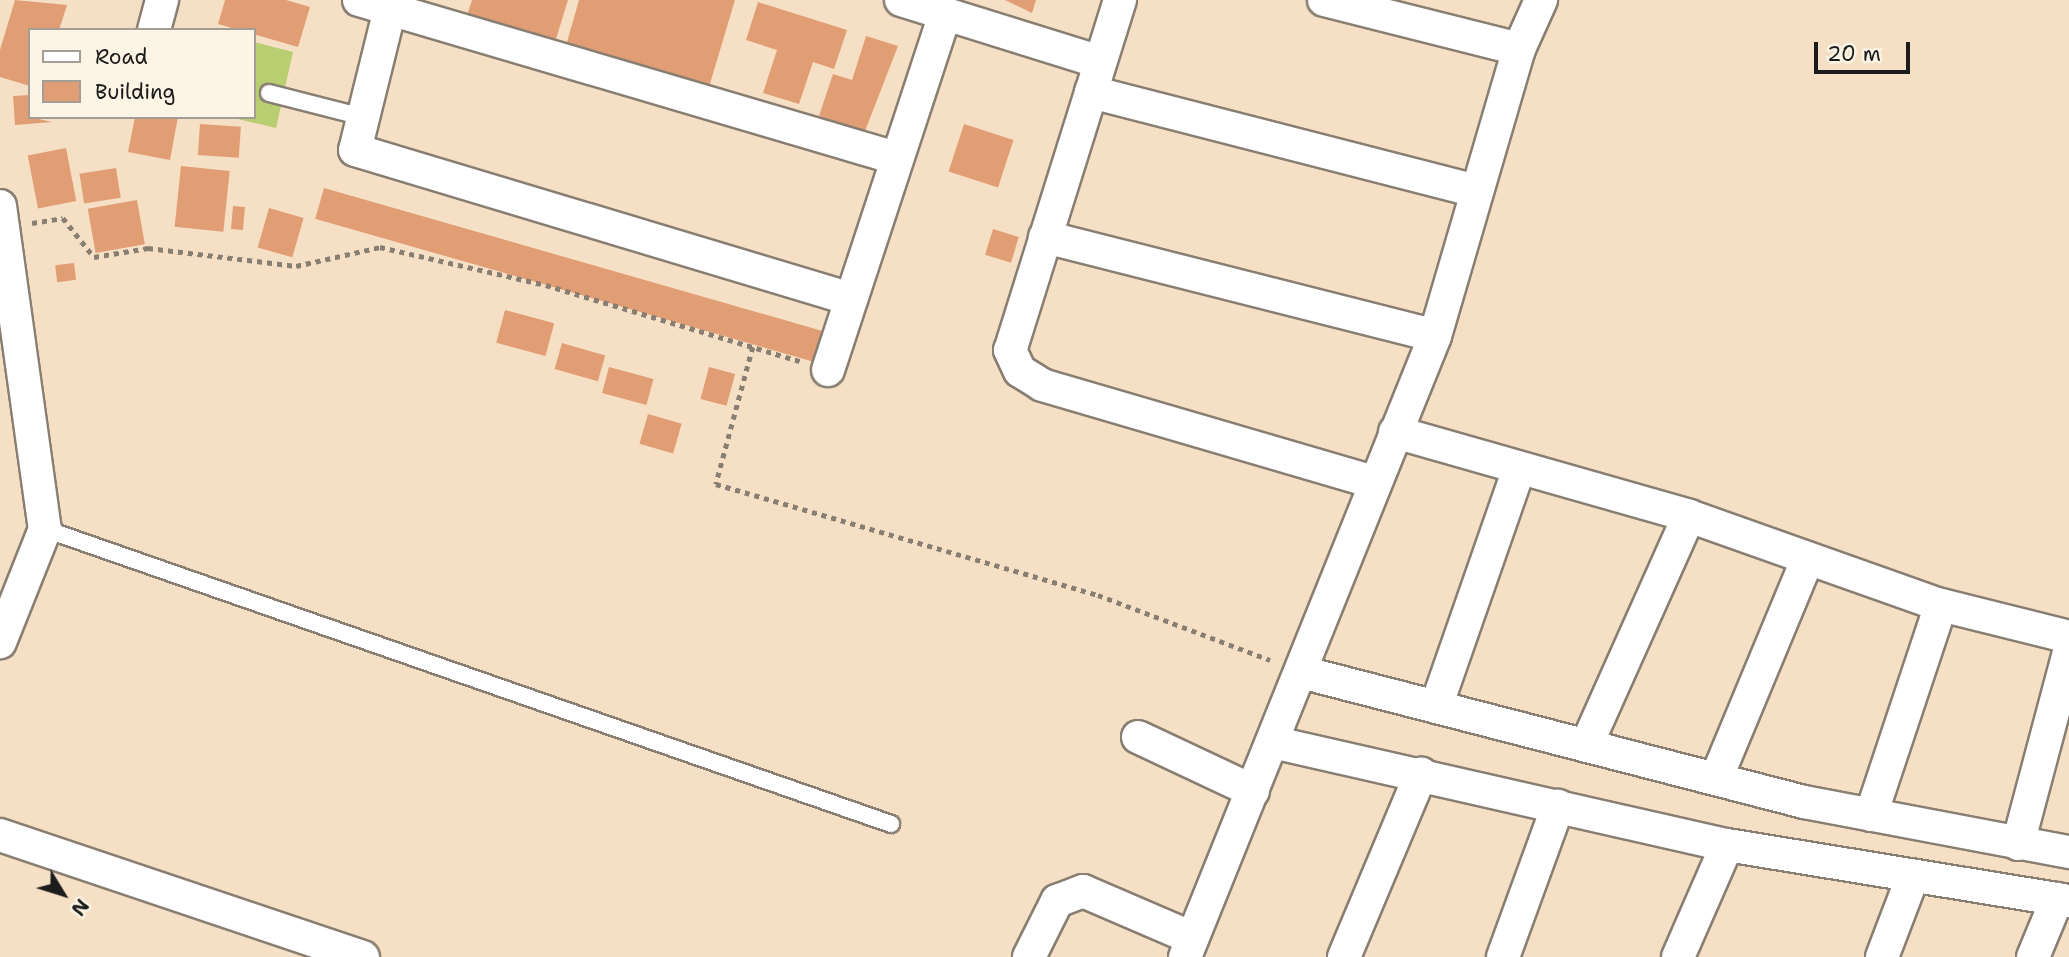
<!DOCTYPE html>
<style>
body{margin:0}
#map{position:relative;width:2069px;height:957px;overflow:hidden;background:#f5e0c6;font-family:"Shantell Sans",sans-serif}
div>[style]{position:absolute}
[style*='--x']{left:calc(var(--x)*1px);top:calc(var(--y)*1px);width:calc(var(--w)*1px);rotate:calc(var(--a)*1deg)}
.green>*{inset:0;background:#b9cd71}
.building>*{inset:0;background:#e19d73;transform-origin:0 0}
.path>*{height:4.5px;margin-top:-2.25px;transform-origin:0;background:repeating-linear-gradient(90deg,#887e71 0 5px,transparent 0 10px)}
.roads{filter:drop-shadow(2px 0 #887e71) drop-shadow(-2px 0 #887e71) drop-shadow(0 2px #887e71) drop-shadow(0 -2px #887e71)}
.service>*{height:16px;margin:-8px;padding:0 8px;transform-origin:8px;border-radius:8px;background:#fff}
.minor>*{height:32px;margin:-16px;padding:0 16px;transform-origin:16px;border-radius:16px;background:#fff}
span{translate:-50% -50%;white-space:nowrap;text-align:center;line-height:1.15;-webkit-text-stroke:5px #fcf5e5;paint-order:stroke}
.legend{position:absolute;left:28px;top:28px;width:228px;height:91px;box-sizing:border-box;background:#fcf5e5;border:2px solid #a29e95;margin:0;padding:9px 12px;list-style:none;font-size:21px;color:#1c1c1c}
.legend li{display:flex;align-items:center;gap:14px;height:35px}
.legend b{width:35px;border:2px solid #a29e95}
.north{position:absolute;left:28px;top:859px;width:70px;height:70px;-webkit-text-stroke:5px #fcf5e5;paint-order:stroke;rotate:128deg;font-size:19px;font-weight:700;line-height:28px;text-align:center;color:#1c1c1c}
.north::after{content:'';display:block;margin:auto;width:24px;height:32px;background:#1c1c1c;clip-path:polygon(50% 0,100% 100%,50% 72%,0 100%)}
.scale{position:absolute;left:1814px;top:42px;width:96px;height:32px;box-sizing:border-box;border:4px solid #1c1c1c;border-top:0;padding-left:9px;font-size:21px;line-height:24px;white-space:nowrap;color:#1c1c1c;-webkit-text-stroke:5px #fcf5e5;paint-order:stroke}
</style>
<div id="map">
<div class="green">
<div style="clip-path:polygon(254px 42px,293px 52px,276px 128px,229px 117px,254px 117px)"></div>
</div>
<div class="building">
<div style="clip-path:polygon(15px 0,67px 5px,59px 30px,30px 30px,30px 86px,0 77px,0 50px)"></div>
<div style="clip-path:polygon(225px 0,286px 0,310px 7px,298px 47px,218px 24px)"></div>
<div style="clip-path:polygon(472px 0,568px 0,552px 52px,464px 25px)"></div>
<div style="clip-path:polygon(579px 0,735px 0,706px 97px,563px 56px)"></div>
<div style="clip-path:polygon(1005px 0,1036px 0,1032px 13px)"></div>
<div style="clip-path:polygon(758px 2px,847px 30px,834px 69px,813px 62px,799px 104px,763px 93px,777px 50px,746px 40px)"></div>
<div style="clip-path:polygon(866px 36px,898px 46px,865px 131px,819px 116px,833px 74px,852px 80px)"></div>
<div style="clip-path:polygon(30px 95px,30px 117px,52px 122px,15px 125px,13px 96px)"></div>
<div style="clip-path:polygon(135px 117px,178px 117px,170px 160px,128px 152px)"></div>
<div style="left:200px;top:124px;width:41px;height:31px;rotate:4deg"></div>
<div style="left:964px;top:124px;width:52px;height:50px;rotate:18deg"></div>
<div style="left:66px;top:148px;width:54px;height:39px;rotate:79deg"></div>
<div style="left:181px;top:166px;width:49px;height:61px;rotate:6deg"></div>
<div style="left:116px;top:168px;width:30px;height:37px;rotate:81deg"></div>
<div style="left:324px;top:188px;width:522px;height:32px;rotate:16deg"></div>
<div style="left:137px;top:200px;width:45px;height:50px;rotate:80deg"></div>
<div style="left:233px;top:206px;width:12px;height:23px;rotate:5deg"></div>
<div style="left:269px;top:208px;width:36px;height:41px;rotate:16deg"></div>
<div style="left:993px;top:229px;width:27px;height:27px;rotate:17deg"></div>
<div style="left:74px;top:263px;width:17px;height:19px;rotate:83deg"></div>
<div style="left:505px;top:310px;width:51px;height:34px;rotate:15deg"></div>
<div style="left:562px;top:343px;width:45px;height:27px;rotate:16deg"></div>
<div style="left:609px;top:367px;width:46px;height:27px;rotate:15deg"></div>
<div style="left:709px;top:367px;width:27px;height:33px;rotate:15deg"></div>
<div style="left:648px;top:414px;width:35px;height:31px;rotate:16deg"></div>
</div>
<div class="path">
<div style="--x:32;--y:223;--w:31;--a:-9"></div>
<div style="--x:63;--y:218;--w:50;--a:51.5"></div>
<div style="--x:94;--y:257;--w:55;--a:-9.5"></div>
<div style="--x:148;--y:248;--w:149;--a:6.9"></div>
<div style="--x:296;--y:266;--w:86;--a:-12.7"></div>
<div style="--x:380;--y:247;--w:170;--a:12.9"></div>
<div style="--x:546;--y:285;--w:265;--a:16.7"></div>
<div style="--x:753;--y:347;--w:142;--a:105.1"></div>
<div style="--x:716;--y:484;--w:398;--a:16.2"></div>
<div style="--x:1098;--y:595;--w:184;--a:20.7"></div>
</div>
<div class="roads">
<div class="service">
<div style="--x:269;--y:93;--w:97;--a:14.3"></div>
<div style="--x:45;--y:529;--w:896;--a:19.22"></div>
</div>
<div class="minor">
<div style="--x:359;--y:0;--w:560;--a:16.4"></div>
<div style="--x:901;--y:0;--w:208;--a:17.3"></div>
<div style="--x:1120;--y:0;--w:367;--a:107.4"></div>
<div style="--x:1010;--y:350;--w:23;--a:65"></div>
<div style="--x:1020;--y:371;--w:26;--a:32"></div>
<div style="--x:1042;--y:385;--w:345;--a:16.3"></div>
<div style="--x:1324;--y:0;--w:201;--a:14.1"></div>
<div style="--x:390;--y:9;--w:145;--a:103.9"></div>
<div style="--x:355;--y:150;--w:518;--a:16.72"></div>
<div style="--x:154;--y:30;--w:31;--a:-75"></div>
<div style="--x:1091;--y:92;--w:398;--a:14.4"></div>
<div style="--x:0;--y:206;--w:326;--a:82.1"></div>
<div style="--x:45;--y:529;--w:122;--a:111.7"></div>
<div style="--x:1045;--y:237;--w:402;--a:14.2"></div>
<div style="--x:828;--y:370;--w:375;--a:-71.8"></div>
<div style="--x:1395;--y:432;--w:306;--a:15.9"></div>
<div style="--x:1689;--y:516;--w:267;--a:19.5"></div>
<div style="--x:1941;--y:605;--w:132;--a:14"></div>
<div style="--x:1301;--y:672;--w:520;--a:14.49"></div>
<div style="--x:1804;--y:802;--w:270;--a:10.7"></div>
<div style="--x:1436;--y:707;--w:253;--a:-70.8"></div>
<div style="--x:1138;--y:737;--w:127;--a:25.2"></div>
<div style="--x:1272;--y:742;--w:467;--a:12.8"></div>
<div style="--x:1727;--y:845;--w:347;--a:9.3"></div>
<div style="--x:1586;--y:746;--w:252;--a:-65.9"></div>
<div style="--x:1716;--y:779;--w:239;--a:-67.4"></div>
<div style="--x:1871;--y:815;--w:221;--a:-71.6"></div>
<div style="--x:0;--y:835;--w:383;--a:18.6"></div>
<div style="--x:2018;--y:844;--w:199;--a:-75.1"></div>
<div style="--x:1029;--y:957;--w:63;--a:-63.4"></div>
<div style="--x:1057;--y:901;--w:28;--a:-21"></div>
<div style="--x:1083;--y:891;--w:119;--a:23.3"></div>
<div style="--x:1185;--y:957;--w:669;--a:-68.07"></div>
<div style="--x:1435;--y:336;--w:299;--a:-73.7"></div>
<div style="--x:1519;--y:49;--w:54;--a:-65.8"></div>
<div style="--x:1344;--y:957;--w:199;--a:-67.2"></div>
<div style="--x:1503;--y:957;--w:161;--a:-70"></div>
<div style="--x:1678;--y:957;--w:122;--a:-66.4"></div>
<div style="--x:1882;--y:957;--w:87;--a:-69.1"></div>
<div style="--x:2033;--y:957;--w:63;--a:-67.5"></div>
</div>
</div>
<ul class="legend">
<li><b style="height:9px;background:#fff"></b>Road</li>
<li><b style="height:19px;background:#e19d73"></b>Building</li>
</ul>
<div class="north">N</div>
<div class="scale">20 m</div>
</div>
